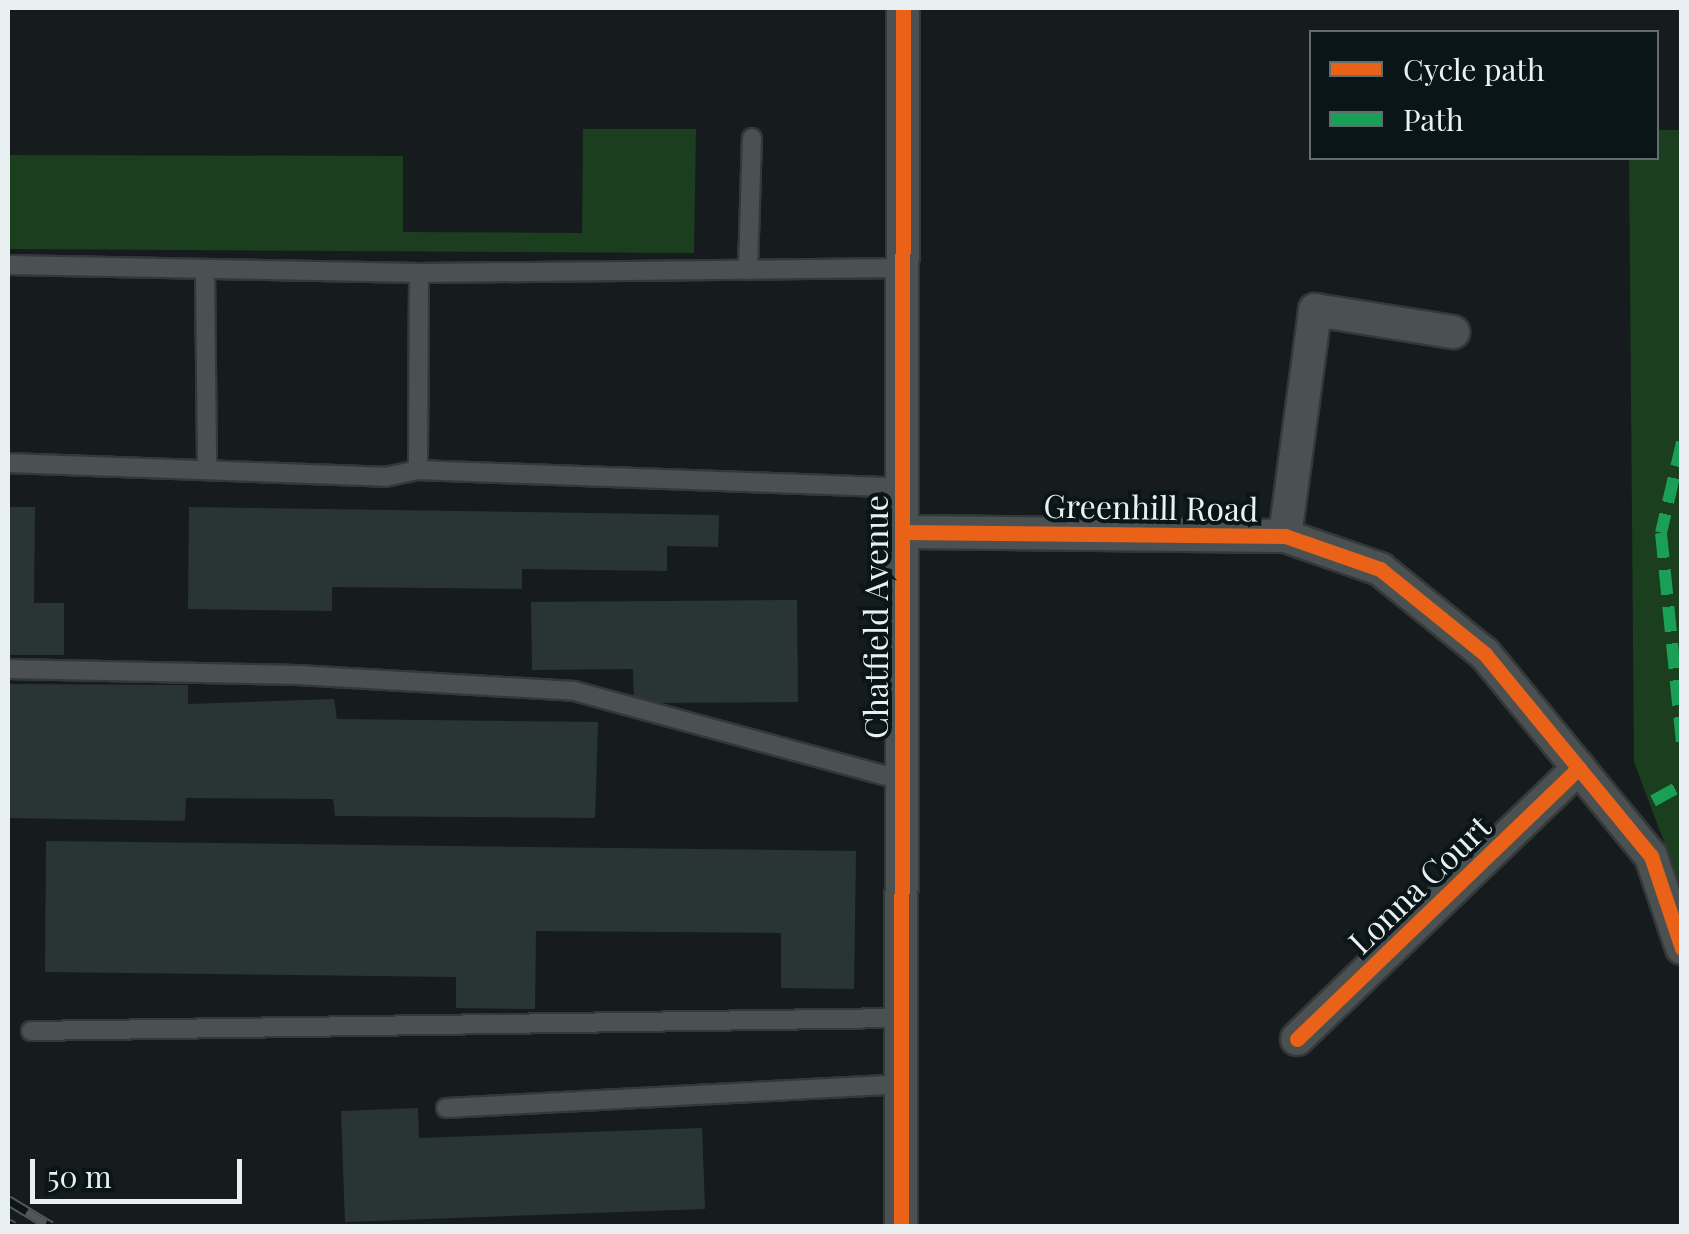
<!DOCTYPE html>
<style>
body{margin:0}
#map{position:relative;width:1689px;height:1234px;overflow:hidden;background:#161c1d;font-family:"Playfair Display",serif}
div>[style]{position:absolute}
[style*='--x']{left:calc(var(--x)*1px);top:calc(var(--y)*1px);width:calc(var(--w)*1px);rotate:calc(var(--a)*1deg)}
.green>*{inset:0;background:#1a3e1e}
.building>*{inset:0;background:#293534}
.roads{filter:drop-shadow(2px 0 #34383a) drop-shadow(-2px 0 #34383a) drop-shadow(0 2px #34383a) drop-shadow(0 -2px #34383a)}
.lane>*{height:18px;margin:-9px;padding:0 9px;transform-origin:9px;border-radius:9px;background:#4b5051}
.street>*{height:32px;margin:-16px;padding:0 16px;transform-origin:16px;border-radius:16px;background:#4b5051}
.rail>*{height:11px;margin-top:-5.5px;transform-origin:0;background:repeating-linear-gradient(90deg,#0a1517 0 22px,#525657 0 44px);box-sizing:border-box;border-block:2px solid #525657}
.quiet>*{height:12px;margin-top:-6px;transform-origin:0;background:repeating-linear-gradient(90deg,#1a9f57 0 25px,transparent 0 37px)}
.cycleway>*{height:15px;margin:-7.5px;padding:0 7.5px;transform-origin:7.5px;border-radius:7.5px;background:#ea6118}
span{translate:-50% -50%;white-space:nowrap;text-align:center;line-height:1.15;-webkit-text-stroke:8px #0a1517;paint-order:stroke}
.street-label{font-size:32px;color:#e9f0f2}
.frame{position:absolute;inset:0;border:10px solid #e9f0f2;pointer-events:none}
.legend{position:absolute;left:1309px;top:30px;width:350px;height:130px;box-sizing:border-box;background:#0a1517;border:2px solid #636d6f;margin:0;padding:12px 18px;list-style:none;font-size:30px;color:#e9f0f2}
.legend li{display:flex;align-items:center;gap:20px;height:50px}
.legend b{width:50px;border:2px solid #636d6f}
.scale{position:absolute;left:30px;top:1159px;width:212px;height:45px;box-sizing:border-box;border:5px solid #e9f0f2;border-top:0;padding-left:12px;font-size:30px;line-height:35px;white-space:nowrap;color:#e9f0f2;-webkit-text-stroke:8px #0a1517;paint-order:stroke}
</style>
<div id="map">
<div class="green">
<div style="clip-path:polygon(583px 129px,696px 129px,694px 253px,8px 249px,8px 155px,403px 156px,403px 232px,582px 233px)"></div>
<div style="clip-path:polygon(1657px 130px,1682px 130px,1681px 887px,1634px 762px,1629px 158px,1656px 158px)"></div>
</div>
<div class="building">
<div style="clip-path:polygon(8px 507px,35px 507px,34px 603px,64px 603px,64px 655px,8px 655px)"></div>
<div style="clip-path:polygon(189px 507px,719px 515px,718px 547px,667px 546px,667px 571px,522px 569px,522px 589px,332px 587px,332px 611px,188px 609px)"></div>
<div style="clip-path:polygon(797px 600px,798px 702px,634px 703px,633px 669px,532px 670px,531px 602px)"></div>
<div style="clip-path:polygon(8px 684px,188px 685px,188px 704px,334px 699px,337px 719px,598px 722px,595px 818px,335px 816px,333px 799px,186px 798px,185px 821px,8px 818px)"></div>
<div style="clip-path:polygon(46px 841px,856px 851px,854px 989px,781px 988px,781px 933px,536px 931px,535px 1009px,456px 1008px,456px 977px,45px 972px)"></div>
<div style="clip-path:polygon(418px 1108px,419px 1138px,702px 1128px,705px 1209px,345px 1222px,341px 1111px)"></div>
</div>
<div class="roads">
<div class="lane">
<div style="--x:8;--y:265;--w:411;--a:1.1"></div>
<div style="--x:903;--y:268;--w:484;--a:179.4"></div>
<div style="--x:419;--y:273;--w:197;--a:90.3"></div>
<div style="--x:418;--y:470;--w:485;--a:2.1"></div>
<div style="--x:205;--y:269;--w:201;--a:89.4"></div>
<div style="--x:748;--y:270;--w:132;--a:-88.3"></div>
<div style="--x:8;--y:463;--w:377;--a:2.1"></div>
<div style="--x:385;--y:477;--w:34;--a:-12"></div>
<div style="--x:8;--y:669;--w:290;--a:1.2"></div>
<div style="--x:298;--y:675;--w:276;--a:3.3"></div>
<div style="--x:574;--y:691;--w:340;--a:15.2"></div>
<div style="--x:31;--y:1031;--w:870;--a:-0.86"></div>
<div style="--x:446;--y:1108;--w:456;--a:-3"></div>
</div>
<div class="street">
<div style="--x:903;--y:532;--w:382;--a:0.6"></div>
<div style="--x:1285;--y:536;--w:101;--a:19.2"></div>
<div style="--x:1380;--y:569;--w:135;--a:39"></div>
<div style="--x:1485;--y:654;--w:261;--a:50.6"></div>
<div style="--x:1651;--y:856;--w:97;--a:71.4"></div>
<div style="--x:1285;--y:536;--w:228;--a:-82.4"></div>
<div style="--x:1315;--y:310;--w:140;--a:9.1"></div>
<div style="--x:1297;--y:1039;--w:391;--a:-43.9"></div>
<div style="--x:901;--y:1226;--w:1218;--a:-89.91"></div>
</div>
</div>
<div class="rail">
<div style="--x:8;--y:1200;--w:50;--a:31.2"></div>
<div style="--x:8;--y:1223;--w:6;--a:31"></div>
</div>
<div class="quiet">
<div style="--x:1682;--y:442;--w:93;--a:103"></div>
<div style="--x:1661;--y:533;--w:212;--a:84.3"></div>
<div style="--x:1653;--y:801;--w:33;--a:-29"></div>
</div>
<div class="cycleway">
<div style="--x:903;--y:532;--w:382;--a:0.6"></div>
<div style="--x:1285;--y:536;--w:101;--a:19.2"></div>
<div style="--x:1380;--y:569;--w:135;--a:39"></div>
<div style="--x:1485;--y:654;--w:261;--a:50.6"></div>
<div style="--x:1651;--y:856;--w:97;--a:71.4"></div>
<div style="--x:1297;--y:1039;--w:391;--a:-43.9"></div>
<div style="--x:901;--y:1226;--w:1218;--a:-89.91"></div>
</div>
<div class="street-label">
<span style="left:1151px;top:507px;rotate:1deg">Greenhill Road</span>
<span style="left:875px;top:617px;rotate:-90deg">Chatfield Avenue</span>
<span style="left:1419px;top:884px;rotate:-44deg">Lonna Court</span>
</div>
<div class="frame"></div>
<ul class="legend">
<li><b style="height:12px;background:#ea6118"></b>Cycle path</li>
<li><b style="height:12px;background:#1a9f57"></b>Path</li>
</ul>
<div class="scale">50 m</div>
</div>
